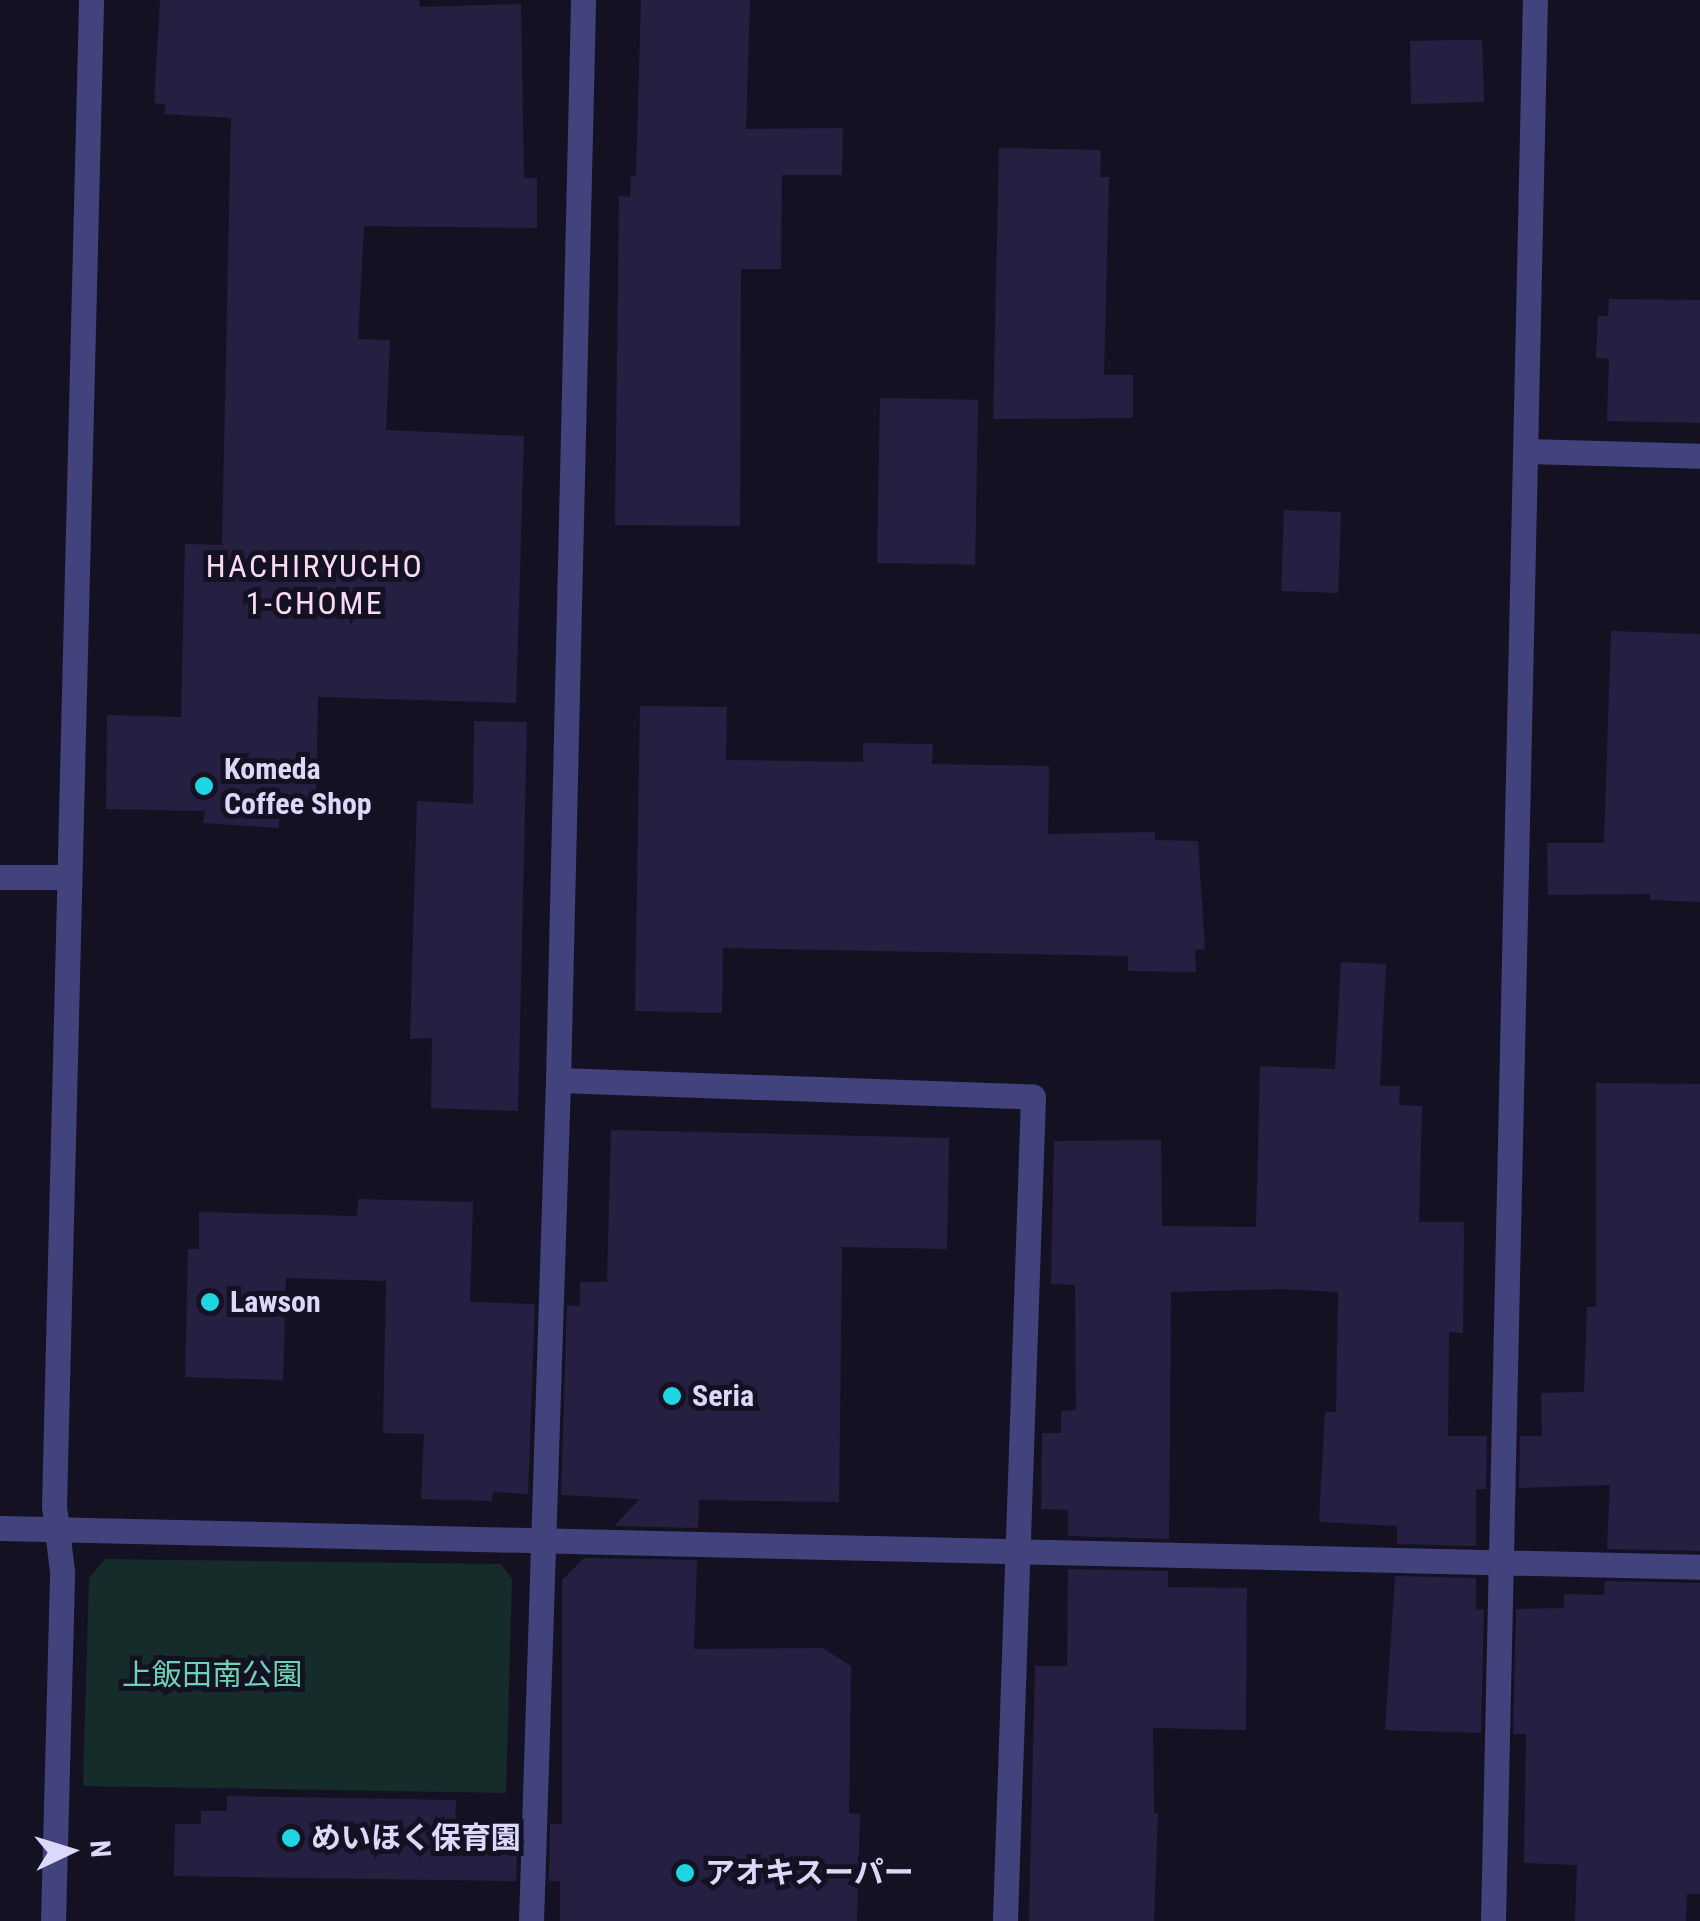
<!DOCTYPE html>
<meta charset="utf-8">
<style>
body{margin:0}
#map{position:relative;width:1700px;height:1921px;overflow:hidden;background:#141123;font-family:"Roboto Condensed","Noto Sans JP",sans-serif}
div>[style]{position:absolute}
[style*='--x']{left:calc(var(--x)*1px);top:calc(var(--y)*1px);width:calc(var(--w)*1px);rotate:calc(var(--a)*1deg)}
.green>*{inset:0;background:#152c2a}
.building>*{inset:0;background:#252042;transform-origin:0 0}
.minor>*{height:25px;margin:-12.5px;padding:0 12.5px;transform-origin:12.5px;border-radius:12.5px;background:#42437c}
.dots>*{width:28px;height:28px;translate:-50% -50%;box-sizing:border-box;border:5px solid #141123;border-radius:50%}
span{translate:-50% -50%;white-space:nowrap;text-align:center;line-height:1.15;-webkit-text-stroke:10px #141123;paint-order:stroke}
.poi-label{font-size:30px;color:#dbd8fa;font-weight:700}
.left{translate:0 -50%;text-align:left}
.park-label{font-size:30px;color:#6dd1b4}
.neighbourhood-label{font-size:32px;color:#fadaf0;letter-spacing:2.5px}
.north{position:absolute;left:20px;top:1801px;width:100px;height:100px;-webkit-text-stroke:8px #141123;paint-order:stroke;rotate:86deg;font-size:28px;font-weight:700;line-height:40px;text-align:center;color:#dbd8fa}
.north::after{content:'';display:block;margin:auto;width:35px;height:45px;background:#dbd8fa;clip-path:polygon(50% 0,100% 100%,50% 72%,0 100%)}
</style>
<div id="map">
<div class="green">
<div style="clip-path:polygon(105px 1559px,501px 1564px,512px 1579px,506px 1793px,83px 1786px,89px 1578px)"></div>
</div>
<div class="building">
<div style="clip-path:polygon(160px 0,419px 0,420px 7px,521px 4px,524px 178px,537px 178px,537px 228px,364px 226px,358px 339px,390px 340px,386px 430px,524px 436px,516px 703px,318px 697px,316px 802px,279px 799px,279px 828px,203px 823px,205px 811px,106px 809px,107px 715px,181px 717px,185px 544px,222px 545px,231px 118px,164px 114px,166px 105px,154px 103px)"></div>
<div style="clip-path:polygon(641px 0,750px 0,746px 129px,843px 128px,842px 175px,782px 175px,781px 269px,741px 269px,740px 526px,615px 525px,619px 196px,630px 197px,631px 176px,636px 176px)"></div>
<div style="clip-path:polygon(1456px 40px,1482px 40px,1484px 102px,1411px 104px,1410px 41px)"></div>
<div style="clip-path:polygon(999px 148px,1101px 150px,1100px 177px,1109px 177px,1104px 375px,1133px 375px,1133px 418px,993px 419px)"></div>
<div style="clip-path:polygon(1609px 299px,1700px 300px,1700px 423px,1607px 421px,1609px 359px,1596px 358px,1598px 316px,1608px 316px)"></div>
<div style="left:880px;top:398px;width:98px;height:165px;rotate:1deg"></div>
<div style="left:1284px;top:510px;width:57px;height:81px;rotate:2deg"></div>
<div style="clip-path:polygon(1611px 631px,1700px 634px,1700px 902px,1650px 900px,1650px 894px,1548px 895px,1547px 843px,1604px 843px)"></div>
<div style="clip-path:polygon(640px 706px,727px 707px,726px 760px,863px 762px,863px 743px,933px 744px,932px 764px,1049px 766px,1048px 834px,1155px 832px,1155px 840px,1198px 841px,1205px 949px,1195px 950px,1196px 972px,1128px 971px,1128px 956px,723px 948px,722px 1013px,635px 1011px)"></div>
<div style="clip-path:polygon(474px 721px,527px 722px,518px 1111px,431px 1108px,432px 1038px,410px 1039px,417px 801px,473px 804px)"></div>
<div style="clip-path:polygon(1341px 962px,1386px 964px,1380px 1086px,1400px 1086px,1399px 1105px,1422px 1106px,1419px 1222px,1464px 1222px,1463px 1333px,1449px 1332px,1448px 1436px,1487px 1436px,1486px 1489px,1476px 1489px,1476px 1546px,1397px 1544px,1397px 1526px,1319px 1522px,1325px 1412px,1336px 1412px,1338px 1292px,1284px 1289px,1171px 1292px,1169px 1539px,1068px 1536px,1068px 1510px,1041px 1509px,1042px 1433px,1061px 1433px,1061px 1411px,1076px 1410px,1075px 1285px,1051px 1284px,1054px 1141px,1161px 1140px,1162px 1226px,1256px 1227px,1260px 1066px,1335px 1069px)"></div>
<div style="clip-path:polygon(1596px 1083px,1700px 1084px,1700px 1551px,1607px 1549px,1610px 1485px,1519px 1488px,1520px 1436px,1542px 1436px,1541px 1393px,1584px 1392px,1587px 1307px,1596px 1307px)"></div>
<div style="clip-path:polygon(611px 1130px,949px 1138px,947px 1249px,842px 1247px,839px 1502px,699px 1500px,698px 1528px,614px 1526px,640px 1499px,561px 1495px,567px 1305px,580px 1306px,580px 1282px,607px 1282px)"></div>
<div style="clip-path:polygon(358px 1199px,473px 1202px,470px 1302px,535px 1304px,528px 1494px,493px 1492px,492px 1501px,421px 1499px,424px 1434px,383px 1433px,386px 1281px,286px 1278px,283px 1380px,185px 1377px,188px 1249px,199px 1249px,199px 1212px,357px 1216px)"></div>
<div style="clip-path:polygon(584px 1558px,697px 1560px,694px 1649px,823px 1648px,851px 1666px,849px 1813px,860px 1814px,857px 1921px,560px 1921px,560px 1881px,549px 1881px,550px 1824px,562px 1824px,562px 1580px)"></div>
<div style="clip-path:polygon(1068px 1569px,1168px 1571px,1168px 1587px,1247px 1588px,1246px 1730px,1153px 1728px,1154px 1813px,1158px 1813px,1154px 1921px,1029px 1921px,1035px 1666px,1067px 1666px)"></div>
<div style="clip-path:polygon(1395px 1576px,1476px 1578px,1476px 1610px,1484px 1609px,1481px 1733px,1385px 1730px)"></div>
<div style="clip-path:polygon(1605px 1581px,1700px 1583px,1700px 1894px,1687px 1894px,1686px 1921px,1575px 1921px,1577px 1865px,1524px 1863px,1526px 1734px,1513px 1734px,1516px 1609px,1564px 1608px,1564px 1594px,1604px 1595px)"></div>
<div style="clip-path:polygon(227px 1796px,456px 1800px,455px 1827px,518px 1825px,516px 1881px,174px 1876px,175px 1824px,201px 1824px,201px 1811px,227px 1811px)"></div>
</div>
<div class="minor">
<div style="--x:1526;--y:451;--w:174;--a:1.6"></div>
<div style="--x:0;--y:877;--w:67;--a:0"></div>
<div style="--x:558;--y:1080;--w:475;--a:2"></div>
<div style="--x:1033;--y:1097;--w:824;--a:91.95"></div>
<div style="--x:0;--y:1528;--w:1700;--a:1.31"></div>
<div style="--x:53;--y:1921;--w:350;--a:-88.5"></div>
<div style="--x:62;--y:1571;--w:65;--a:-97"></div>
<div style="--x:54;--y:1506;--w:1506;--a:-88.59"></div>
<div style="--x:531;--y:1921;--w:841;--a:-88.16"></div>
<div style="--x:558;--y:1080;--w:1080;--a:-88.67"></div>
<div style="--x:1493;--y:1921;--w:1921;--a:-88.75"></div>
</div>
<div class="dots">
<div style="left:204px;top:786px;background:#1dd6e1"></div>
<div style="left:210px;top:1302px;background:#1dd6e1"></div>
<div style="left:672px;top:1396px;background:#1dd6e1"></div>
<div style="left:291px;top:1838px;background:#1dd6e1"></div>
<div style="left:685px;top:1873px;background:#1dd6e1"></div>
</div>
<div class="poi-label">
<span class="left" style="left:224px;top:786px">Komeda<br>Coffee Shop</span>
<span class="left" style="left:230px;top:1302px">Lawson</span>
<span class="left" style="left:692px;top:1396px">Seria</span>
<span class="left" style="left:311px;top:1838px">めいほく保育園</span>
<span class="left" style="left:705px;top:1873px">アオキスーパー</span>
</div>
<div class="park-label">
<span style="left:212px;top:1675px">上飯田南公園</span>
</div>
<div class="neighbourhood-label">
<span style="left:315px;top:585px">HACHIRYUCHO<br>1-CHOME</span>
</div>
<div class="north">N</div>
</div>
